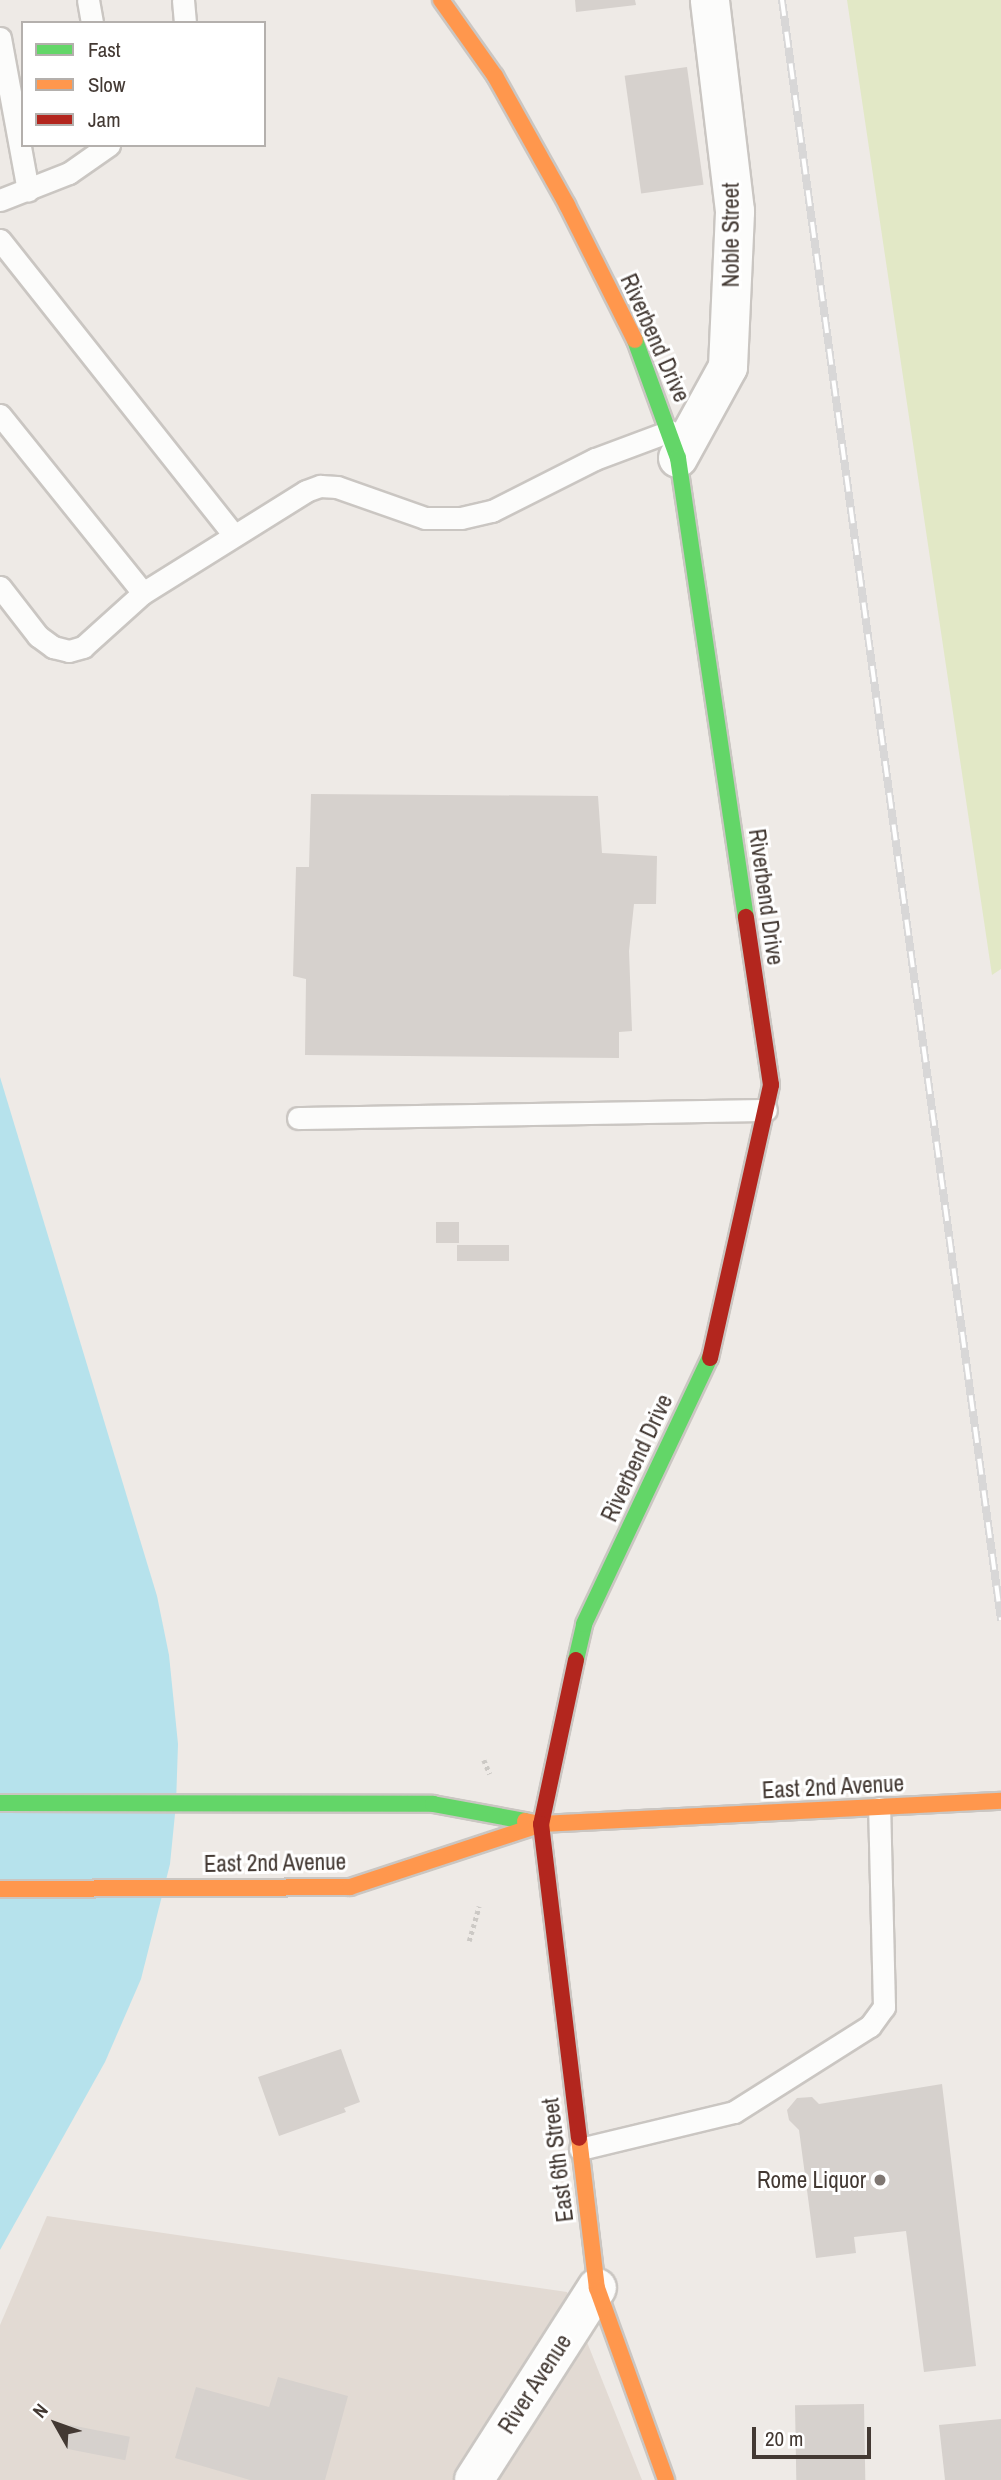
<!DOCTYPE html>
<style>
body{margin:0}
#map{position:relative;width:1001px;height:2480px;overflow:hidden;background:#eeeae6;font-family:"Archivo Narrow",sans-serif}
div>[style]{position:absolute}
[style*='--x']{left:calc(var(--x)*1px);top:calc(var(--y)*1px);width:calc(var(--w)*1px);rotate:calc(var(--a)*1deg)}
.residential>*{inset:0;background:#e2dad3}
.green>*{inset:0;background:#e2e8c6}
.water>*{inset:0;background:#b6e2ec}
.building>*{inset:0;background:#d6d1cd;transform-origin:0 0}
.path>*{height:4.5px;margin-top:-2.25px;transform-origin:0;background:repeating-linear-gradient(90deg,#ccc9c5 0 3.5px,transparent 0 7px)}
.roads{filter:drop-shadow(2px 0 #cac6c2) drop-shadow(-2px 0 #cac6c2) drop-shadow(0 2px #cac6c2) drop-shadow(0 -2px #cac6c2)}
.lane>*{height:21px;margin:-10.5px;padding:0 10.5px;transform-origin:10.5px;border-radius:10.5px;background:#fcfcfb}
.street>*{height:38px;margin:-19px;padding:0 19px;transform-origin:19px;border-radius:19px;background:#fcfcfb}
.fast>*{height:16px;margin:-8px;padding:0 8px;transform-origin:8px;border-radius:8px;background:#63d668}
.slow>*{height:16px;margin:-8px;padding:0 8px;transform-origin:8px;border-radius:8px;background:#ff974d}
.jam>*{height:16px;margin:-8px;padding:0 8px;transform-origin:8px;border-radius:8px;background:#b3261e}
.rail>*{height:8px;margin-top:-4px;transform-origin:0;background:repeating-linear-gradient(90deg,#fff 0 16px,#d8d7d7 0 32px);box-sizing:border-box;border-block:2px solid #d8d7d7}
.dots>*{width:19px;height:19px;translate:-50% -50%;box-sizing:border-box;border:4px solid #fff;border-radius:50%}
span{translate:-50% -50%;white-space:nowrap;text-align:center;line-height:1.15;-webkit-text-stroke:6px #fff;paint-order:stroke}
.street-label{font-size:23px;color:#433933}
.poi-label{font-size:23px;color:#433933}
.right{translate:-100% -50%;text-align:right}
.legend{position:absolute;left:21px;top:21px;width:245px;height:126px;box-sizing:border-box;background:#fff;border:2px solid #b4b0ad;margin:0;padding:9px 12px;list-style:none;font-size:21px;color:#433933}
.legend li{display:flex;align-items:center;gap:14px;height:35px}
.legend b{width:35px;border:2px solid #b4b0ad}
.north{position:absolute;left:21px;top:2389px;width:70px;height:70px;-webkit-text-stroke:5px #fff;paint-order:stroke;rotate:310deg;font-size:19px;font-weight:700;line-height:28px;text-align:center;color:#433933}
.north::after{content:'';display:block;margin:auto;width:24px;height:32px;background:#433933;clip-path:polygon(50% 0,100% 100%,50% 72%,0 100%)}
.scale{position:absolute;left:752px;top:2427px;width:119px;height:32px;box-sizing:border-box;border:4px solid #433933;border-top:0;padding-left:9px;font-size:21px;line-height:24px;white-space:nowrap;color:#433933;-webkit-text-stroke:5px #fff;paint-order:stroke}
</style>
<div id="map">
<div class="residential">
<div style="clip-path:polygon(47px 2216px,567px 2292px,642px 2480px,0 2480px,0 2325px)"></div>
</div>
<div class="green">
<div style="clip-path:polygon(847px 0,1001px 0,1001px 969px,992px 975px)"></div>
</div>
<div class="water">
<div style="clip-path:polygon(0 1077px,157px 1596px,169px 1655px,178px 1744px,176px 1804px,170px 1864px,141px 1979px,105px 2062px,0 2250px)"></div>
</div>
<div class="building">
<div style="clip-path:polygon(575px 0,635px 0,636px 5px,576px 12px)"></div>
<div style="left:687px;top:67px;width:119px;height:63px;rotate:82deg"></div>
<div style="clip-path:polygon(311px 794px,598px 796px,602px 853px,657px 856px,656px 904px,634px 904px,629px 951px,632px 1031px,619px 1032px,619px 1058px,305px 1055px,306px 979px,293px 976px,296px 867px,309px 867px)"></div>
<div style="left:436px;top:1222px;width:23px;height:21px"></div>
<div style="left:509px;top:1245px;width:16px;height:52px;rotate:90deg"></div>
<div style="clip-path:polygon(341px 2049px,360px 2102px,344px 2108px,346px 2112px,279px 2136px,258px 2077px)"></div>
<div style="clip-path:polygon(942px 2084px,976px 2366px,924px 2372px,906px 2231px,854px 2237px,856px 2253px,816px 2258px,799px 2130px,789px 2120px,787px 2110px,797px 2098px,812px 2097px,819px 2104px)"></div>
<div style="clip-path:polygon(278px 2377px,348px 2396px,325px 2480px,250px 2480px,175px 2458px,196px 2387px,269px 2407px)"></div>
<div style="left:864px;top:2404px;width:76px;height:69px;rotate:89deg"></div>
<div style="clip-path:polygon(1001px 2419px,1001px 2480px,945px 2480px,939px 2425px)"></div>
<div style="left:70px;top:2425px;width:61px;height:24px;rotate:11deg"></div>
</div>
<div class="path">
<div style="--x:484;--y:1760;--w:15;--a:67"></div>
<div style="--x:469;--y:1941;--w:36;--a:-74"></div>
</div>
<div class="roads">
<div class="lane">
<div style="--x:88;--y:0;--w:23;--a:80"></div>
<div style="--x:183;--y:0;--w:23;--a:85"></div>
<div style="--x:0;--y:38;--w:155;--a:79.6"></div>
<div style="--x:0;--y:200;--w:74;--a:-21.4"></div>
<div style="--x:69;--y:173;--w:49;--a:-35"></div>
<div style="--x:0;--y:240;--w:377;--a:51.6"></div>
<div style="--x:0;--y:415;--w:228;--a:51.2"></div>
<div style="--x:0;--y:587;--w:62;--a:52.2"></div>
<div style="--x:38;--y:636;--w:19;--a:36"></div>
<div style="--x:53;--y:647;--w:16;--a:14"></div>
<div style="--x:69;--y:651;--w:15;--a:-16"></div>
<div style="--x:83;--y:647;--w:81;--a:-42"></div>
<div style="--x:143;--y:593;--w:192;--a:-32"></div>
<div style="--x:306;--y:491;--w:15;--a:-20"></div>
<div style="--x:320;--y:486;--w:17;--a:3"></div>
<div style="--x:337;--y:487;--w:93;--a:19.4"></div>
<div style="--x:425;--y:518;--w:36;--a:0"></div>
<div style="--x:461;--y:518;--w:32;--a:-13"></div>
<div style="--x:492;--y:511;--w:115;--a:-26.8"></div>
<div style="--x:595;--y:459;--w:80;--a:-20.5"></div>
<div style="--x:298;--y:1118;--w:468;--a:-1"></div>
<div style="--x:580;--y:2149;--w:158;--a:-13.5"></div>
<div style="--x:734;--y:2112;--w:161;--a:-32.3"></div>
<div style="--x:870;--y:2026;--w:24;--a:-54"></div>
<div style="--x:884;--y:2007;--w:199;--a:-91.4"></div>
</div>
<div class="street">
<div style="--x:678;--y:458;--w:104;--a:-61.2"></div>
<div style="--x:728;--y:367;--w:156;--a:-87.4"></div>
<div style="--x:735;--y:211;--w:212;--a:-96.8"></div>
<div style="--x:474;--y:2480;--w:228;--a:-57.4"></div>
</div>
<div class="fast">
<div style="--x:635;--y:340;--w:126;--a:70"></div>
<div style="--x:678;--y:458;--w:464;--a:81.6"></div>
<div style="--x:576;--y:1660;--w:37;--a:-77"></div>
<div style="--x:584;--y:1624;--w:294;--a:-64.7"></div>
<div style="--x:0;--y:1803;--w:433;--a:0.1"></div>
<div style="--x:433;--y:1804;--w:94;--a:10.5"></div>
</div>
<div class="slow">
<div style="--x:441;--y:0;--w:93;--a:54.6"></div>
<div style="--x:495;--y:76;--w:148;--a:60.8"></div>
<div style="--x:567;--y:205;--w:151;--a:63.3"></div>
<div style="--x:525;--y:1821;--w:16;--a:11"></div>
<div style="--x:541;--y:1824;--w:461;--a:-2.9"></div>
<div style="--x:0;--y:1889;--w:350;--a:-0.3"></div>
<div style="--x:350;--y:1887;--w:196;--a:-18.2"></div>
<div style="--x:579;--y:2138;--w:151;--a:83.2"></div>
<div style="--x:597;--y:2288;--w:204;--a:70.2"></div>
</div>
<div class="jam">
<div style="--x:710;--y:1358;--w:280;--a:-77.4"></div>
<div style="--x:771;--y:1085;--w:170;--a:-98.5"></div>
<div style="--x:576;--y:1660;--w:168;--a:102"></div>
<div style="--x:541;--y:1824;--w:316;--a:83.1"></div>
</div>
</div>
<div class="rail">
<div style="--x:782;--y:0;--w:1635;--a:82.3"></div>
</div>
<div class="dots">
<div style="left:880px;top:2180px;background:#7f7772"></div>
</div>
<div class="street-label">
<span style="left:731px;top:235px;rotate:-90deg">Noble Street</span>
<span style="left:655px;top:338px;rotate:66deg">Riverbend Drive</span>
<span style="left:766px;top:897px;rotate:82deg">Riverbend Drive</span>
<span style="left:637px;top:1458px;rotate:-65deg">Riverbend Drive</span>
<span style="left:833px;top:1787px;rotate:-3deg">East 2nd Avenue</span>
<span style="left:275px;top:1863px;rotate:-1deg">East 2nd Avenue</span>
<span style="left:558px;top:2160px;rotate:-97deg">East 6th Street</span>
<span style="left:535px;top:2384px;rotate:-57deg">River Avenue</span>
</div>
<div class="poi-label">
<span class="right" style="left:866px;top:2180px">Rome Liquor</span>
</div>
<ul class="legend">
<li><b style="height:9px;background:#63d668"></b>Fast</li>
<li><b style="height:9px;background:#ff974d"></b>Slow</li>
<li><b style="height:9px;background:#b3261e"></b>Jam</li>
</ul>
<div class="north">N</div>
<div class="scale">20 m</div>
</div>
